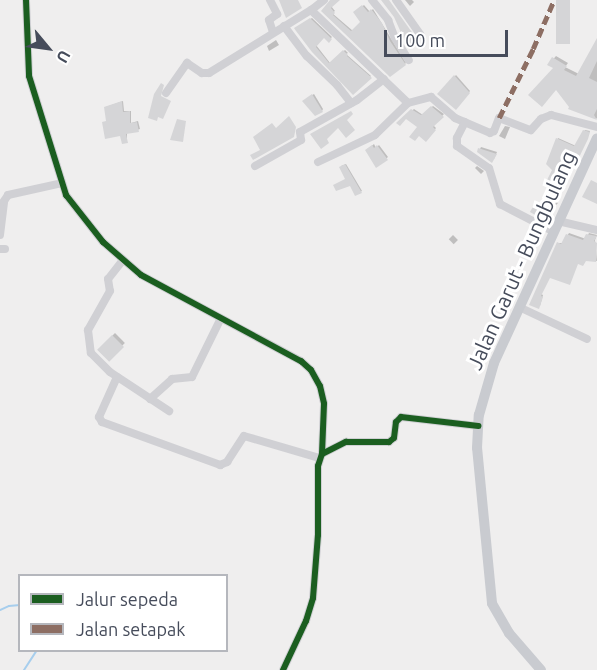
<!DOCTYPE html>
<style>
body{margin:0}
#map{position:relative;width:597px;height:670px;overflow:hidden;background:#efeeee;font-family:Ubuntu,sans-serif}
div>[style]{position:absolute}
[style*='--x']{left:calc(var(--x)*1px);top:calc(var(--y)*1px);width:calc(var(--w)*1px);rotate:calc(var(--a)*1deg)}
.shadow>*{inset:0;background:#0003;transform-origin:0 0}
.stream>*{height:2px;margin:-1px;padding:0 1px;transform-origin:1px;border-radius:1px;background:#a7ceed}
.building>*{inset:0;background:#d5d5d7;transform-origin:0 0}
.minor>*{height:8px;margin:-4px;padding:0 4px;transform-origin:4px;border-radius:4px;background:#d0d0d4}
.major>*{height:10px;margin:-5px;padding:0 5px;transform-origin:5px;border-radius:5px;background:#c9cbd0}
.quiet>*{height:4.5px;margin-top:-2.25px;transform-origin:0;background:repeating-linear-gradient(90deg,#8d6e63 0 9px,transparent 0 13.5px)}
.cycleway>*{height:6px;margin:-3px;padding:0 3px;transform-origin:3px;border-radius:3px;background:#1b5e20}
span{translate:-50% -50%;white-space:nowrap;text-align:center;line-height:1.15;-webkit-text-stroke:6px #fff;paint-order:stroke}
.street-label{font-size:21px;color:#464c5b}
.legend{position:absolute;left:18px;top:574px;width:210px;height:78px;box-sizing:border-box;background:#fff;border:2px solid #b5b7bd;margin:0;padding:8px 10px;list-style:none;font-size:18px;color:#464c5b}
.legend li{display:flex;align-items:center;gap:12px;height:30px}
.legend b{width:30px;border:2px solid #b5b7bd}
.north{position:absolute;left:18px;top:18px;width:60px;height:60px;-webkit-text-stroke:4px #fff;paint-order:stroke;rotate:119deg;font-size:16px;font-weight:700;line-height:24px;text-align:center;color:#464c5b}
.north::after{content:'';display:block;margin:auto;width:21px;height:27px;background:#464c5b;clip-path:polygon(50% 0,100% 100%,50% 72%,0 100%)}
.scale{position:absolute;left:384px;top:30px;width:124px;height:27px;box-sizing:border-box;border:3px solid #464c5b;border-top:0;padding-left:8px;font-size:18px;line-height:21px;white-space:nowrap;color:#464c5b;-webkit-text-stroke:4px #fff;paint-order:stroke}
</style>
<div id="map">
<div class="shadow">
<div style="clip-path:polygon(332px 0,338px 0,331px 6px,335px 11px,332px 13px,353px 31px,362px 22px,355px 13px,364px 5px,370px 12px,373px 9px,406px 63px,390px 75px,323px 10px)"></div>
<div style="clip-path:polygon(405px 0,412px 0,414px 2px,410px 6px)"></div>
<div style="clip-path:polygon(312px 18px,332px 37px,329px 40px,324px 36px,316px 45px,330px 63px,345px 50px,348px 53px,346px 54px,371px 76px,353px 93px,296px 28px)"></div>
<div style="clip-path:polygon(276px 40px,279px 45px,269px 51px,267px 46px)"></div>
<div style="clip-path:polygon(597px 40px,597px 118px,596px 119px,570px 108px,556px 68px,549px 64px,556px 56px,568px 63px,565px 67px,579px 74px)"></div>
<div style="clip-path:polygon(456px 75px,470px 91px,456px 108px,439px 94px)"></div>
<div style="clip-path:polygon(314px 94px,323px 109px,322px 111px,305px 100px)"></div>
<div style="clip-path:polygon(123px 101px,124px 111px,131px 111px,131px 123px,138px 121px,140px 129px,127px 133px,127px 141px,104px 123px,108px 121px,106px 107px)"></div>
<div style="clip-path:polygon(433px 106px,444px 114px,433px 125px,436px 128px,426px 140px,419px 134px,419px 127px,406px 117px,398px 123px,414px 109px,423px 115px)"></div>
<div style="clip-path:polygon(505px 126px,510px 127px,505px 139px,499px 136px)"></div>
<div style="clip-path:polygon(585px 130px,590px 131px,570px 175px,554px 170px,548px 164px,558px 138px,576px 146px)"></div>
<div style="clip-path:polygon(374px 144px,376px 148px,379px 145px,388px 157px,377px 166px,367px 150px)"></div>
<div style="clip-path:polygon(481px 147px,497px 152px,494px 159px,480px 149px)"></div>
<div style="clip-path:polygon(346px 164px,362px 191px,356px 194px,341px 166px)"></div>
<div style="clip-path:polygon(477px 166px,484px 171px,481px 174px,475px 168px)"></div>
<div style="clip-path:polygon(551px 200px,558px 203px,545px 216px,535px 206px,546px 210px)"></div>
<div style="clip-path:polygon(569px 233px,586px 239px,589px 233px,597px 235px,595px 240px,597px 261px,586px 259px,550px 276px,541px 294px,543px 295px,540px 306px,531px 304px,559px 243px,563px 243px)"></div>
<div style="left:453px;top:235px;width:7px;height:6px;rotate:45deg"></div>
<div style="left:115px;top:333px;width:14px;height:23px;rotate:45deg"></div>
</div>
<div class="stream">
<div style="--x:0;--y:610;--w:10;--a:-24"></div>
<div style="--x:9;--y:606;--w:11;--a:-5"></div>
<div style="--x:24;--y:670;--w:24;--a:-57"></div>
</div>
<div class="building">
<div style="clip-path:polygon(279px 0,298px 0,302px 8px,286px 18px)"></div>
<div style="clip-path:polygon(330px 0,340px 0,331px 8px,335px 13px,333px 15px,351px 31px,360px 22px,353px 12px,362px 5px,368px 12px,371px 9px,382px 23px,390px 41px,406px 65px,390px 77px,321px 11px)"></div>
<div style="clip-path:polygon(381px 0,389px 0,416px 38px,407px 46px,394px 17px)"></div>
<div style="left:556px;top:0;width:14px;height:44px"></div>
<div style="clip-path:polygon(310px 18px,332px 39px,329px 43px,324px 38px,316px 47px,329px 63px,343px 50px,348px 55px,347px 56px,372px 78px,353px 95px,312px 52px,296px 31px,294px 28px)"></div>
<div style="clip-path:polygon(597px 38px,597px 61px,589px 78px,597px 82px,597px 109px,594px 115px,597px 120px,568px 109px,569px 107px,556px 90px,542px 107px,528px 95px,553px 68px,547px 65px,552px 57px,567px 66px,564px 70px,576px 76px)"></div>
<div style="clip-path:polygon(454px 75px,470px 93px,456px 110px,437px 94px)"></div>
<div style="clip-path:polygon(161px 83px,164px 85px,161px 96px,171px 101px,163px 119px,158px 117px,157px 121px,148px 118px,154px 94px)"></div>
<div style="clip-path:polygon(312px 94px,323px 112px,315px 116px,302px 101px)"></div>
<div style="clip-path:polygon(122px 101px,123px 112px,130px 111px,130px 123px,137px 122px,139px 132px,126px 134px,128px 143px,122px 144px,120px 136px,105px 139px,102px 122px,106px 121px,104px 107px)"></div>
<div style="clip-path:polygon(431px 106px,444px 117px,433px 127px,436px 130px,426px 142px,419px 136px,415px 141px,409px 137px,417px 127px,406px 119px,400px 126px,396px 123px,411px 109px,421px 115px)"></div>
<div style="clip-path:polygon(351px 111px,353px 114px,347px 120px,355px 130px,346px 138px,338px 128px,327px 139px,329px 143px,321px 149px,310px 134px)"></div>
<div style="clip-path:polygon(289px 116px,296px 127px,294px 137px,253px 160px,250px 155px,260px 150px,253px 137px,272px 123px,276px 128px)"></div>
<div style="clip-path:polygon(177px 119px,186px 121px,183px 142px,170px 140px)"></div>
<div style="clip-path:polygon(583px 130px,590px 132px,588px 139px,569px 178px,559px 173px,551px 187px,545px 184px,552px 170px,546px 164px,556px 138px,574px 146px)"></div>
<div style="clip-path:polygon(372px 145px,374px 148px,377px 145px,388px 160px,376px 168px,365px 150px)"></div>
<div style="clip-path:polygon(478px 148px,497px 154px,492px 163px,477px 152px)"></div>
<div style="clip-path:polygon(345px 164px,362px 193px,355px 196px,350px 186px,336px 191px,333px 185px,345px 179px,339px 167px)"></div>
<div style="clip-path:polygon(591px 180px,597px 183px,597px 204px,582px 197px)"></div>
<div style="left:534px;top:205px;width:16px;height:8px;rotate:30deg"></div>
<div style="clip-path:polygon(566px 234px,583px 240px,586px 234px,597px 236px,594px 241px,597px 243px,596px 262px,586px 261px,583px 266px,578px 264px,570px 285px,550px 278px,541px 296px,543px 297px,539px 309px,529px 305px,557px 242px,561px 244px)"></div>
<div style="left:112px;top:335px;width:17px;height:21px;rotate:45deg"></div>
</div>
<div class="minor">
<div style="--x:26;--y:0;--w:76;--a:87.7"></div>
<div style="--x:29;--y:76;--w:125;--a:72.7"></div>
<div style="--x:66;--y:195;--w:60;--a:51.8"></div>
<div style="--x:103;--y:242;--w:50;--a:41"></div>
<div style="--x:141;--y:275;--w:182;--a:28.3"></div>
<div style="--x:301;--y:361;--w:13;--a:42"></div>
<div style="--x:311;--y:370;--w:18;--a:61"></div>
<div style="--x:320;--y:386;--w:18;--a:77"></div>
<div style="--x:324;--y:404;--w:50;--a:92.3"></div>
<div style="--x:270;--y:0;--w:16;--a:63"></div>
<div style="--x:277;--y:14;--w:10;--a:143"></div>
<div style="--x:269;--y:20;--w:13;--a:72"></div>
<div style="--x:324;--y:0;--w:16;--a:142"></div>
<div style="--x:311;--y:10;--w:134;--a:43.8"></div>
<div style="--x:408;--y:103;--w:24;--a:-15"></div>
<div style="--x:431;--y:97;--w:32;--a:41"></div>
<div style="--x:455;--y:118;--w:38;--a:23"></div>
<div style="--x:490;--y:133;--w:4;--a:-27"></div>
<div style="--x:494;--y:131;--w:14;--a:-69"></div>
<div style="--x:499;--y:118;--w:34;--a:21"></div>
<div style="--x:531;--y:130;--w:15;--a:-48"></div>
<div style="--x:541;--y:119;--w:11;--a:-22"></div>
<div style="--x:551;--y:115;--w:48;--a:14.6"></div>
<div style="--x:372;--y:0;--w:26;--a:51"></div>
<div style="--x:388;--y:20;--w:19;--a:69"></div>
<div style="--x:395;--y:38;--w:26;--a:58"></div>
<div style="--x:396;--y:0;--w:42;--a:54.8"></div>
<div style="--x:284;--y:26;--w:38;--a:53"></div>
<div style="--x:307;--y:56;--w:42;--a:44"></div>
<div style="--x:337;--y:85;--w:23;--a:52"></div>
<div style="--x:166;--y:93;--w:37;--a:-55"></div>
<div style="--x:187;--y:63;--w:18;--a:34"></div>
<div style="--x:202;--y:73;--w:7;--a:0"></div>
<div style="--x:209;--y:73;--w:120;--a:-31.7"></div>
<div style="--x:465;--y:122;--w:18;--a:117"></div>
<div style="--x:457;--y:138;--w:8;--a:90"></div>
<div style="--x:457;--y:146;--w:39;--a:35"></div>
<div style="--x:489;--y:168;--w:38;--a:73"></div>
<div style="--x:500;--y:204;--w:61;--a:27.4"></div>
<div style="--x:318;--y:162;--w:63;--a:-25.3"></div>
<div style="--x:375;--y:135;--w:46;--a:-44.1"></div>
<div style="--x:255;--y:166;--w:53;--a:-29.5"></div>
<div style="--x:301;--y:140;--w:8;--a:-97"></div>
<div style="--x:300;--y:132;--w:65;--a:-29.3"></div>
<div style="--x:357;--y:100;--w:34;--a:-38"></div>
<div style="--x:558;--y:221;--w:40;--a:13"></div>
<div style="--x:0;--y:235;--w:34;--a:-83"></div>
<div style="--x:4;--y:201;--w:7;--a:-56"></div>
<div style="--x:8;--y:195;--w:55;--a:-12.5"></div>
<div style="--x:0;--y:249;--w:5;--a:0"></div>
<div style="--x:123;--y:260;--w:24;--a:128"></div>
<div style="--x:108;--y:279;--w:12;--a:81"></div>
<div style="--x:110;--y:291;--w:45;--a:119.4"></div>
<div style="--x:88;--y:330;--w:23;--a:83"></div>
<div style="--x:91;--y:353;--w:27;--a:45"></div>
<div style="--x:110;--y:372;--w:71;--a:33.5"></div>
<div style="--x:519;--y:307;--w:75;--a:25.2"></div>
<div style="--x:117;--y:377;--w:44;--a:114.2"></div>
<div style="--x:99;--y:417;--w:6;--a:59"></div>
<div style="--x:102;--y:422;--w:126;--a:20"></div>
<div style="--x:220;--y:465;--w:8;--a:-23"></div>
<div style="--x:227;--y:462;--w:31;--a:-57"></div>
<div style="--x:244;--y:436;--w:78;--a:16.3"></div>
<div style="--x:150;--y:399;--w:30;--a:-42"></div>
<div style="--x:172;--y:379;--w:20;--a:-6"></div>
<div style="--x:192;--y:377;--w:64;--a:-63.8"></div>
<div style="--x:283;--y:670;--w:54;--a:-64.9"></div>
<div style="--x:306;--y:621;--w:24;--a:-73"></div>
<div style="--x:313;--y:598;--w:63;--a:-85.5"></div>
<div style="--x:318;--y:535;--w:69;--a:-90"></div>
<div style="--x:318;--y:466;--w:13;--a:-72"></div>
<div style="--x:322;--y:454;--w:27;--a:-27"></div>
<div style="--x:346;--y:442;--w:43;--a:0"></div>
<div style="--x:389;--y:442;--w:6;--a:-39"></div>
<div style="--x:394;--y:438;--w:16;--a:-83"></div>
<div style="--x:396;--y:422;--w:7;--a:-45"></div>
<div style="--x:401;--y:417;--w:78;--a:6.7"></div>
</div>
<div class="major">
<div style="--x:541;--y:670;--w:49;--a:-130.9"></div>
<div style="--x:509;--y:633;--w:34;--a:-120"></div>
<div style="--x:492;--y:603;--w:156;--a:-95.5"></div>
<div style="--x:477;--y:448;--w:33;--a:-87"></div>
<div style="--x:479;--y:415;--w:54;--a:-73.9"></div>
<div style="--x:494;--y:363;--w:247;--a:-65.4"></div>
</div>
<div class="quiet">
<div style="--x:499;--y:118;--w:77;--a:-63.8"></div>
<div style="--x:533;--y:49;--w:53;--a:-66.8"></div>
</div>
<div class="cycleway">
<div style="--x:26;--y:0;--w:76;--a:87.7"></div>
<div style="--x:29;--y:76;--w:125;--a:72.7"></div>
<div style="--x:66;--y:195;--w:60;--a:51.8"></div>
<div style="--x:103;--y:242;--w:50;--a:41"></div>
<div style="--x:141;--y:275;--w:182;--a:28.3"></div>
<div style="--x:301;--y:361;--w:13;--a:42"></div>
<div style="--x:311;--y:370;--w:18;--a:61"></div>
<div style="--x:320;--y:386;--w:18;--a:77"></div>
<div style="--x:324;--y:404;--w:50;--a:92.3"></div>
<div style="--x:283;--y:670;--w:54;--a:-64.9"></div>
<div style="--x:306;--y:621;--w:24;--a:-73"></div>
<div style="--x:313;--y:598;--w:63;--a:-85.5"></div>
<div style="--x:318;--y:535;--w:69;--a:-90"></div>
<div style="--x:318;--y:466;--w:13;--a:-72"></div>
<div style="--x:322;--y:454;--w:27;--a:-27"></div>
<div style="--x:346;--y:442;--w:43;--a:0"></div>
<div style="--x:389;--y:442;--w:6;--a:-39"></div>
<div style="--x:394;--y:438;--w:16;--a:-83"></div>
<div style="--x:396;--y:422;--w:7;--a:-45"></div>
<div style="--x:401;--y:417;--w:78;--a:6.7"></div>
</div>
<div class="street-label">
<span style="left:521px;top:260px;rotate:-66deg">Jalan Garut - Bungbulang</span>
</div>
<ul class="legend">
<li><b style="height:8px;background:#1b5e20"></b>Jalur sepeda</li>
<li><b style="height:8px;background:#8d6e63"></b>Jalan setapak</li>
</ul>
<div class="north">U</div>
<div class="scale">100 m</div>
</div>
